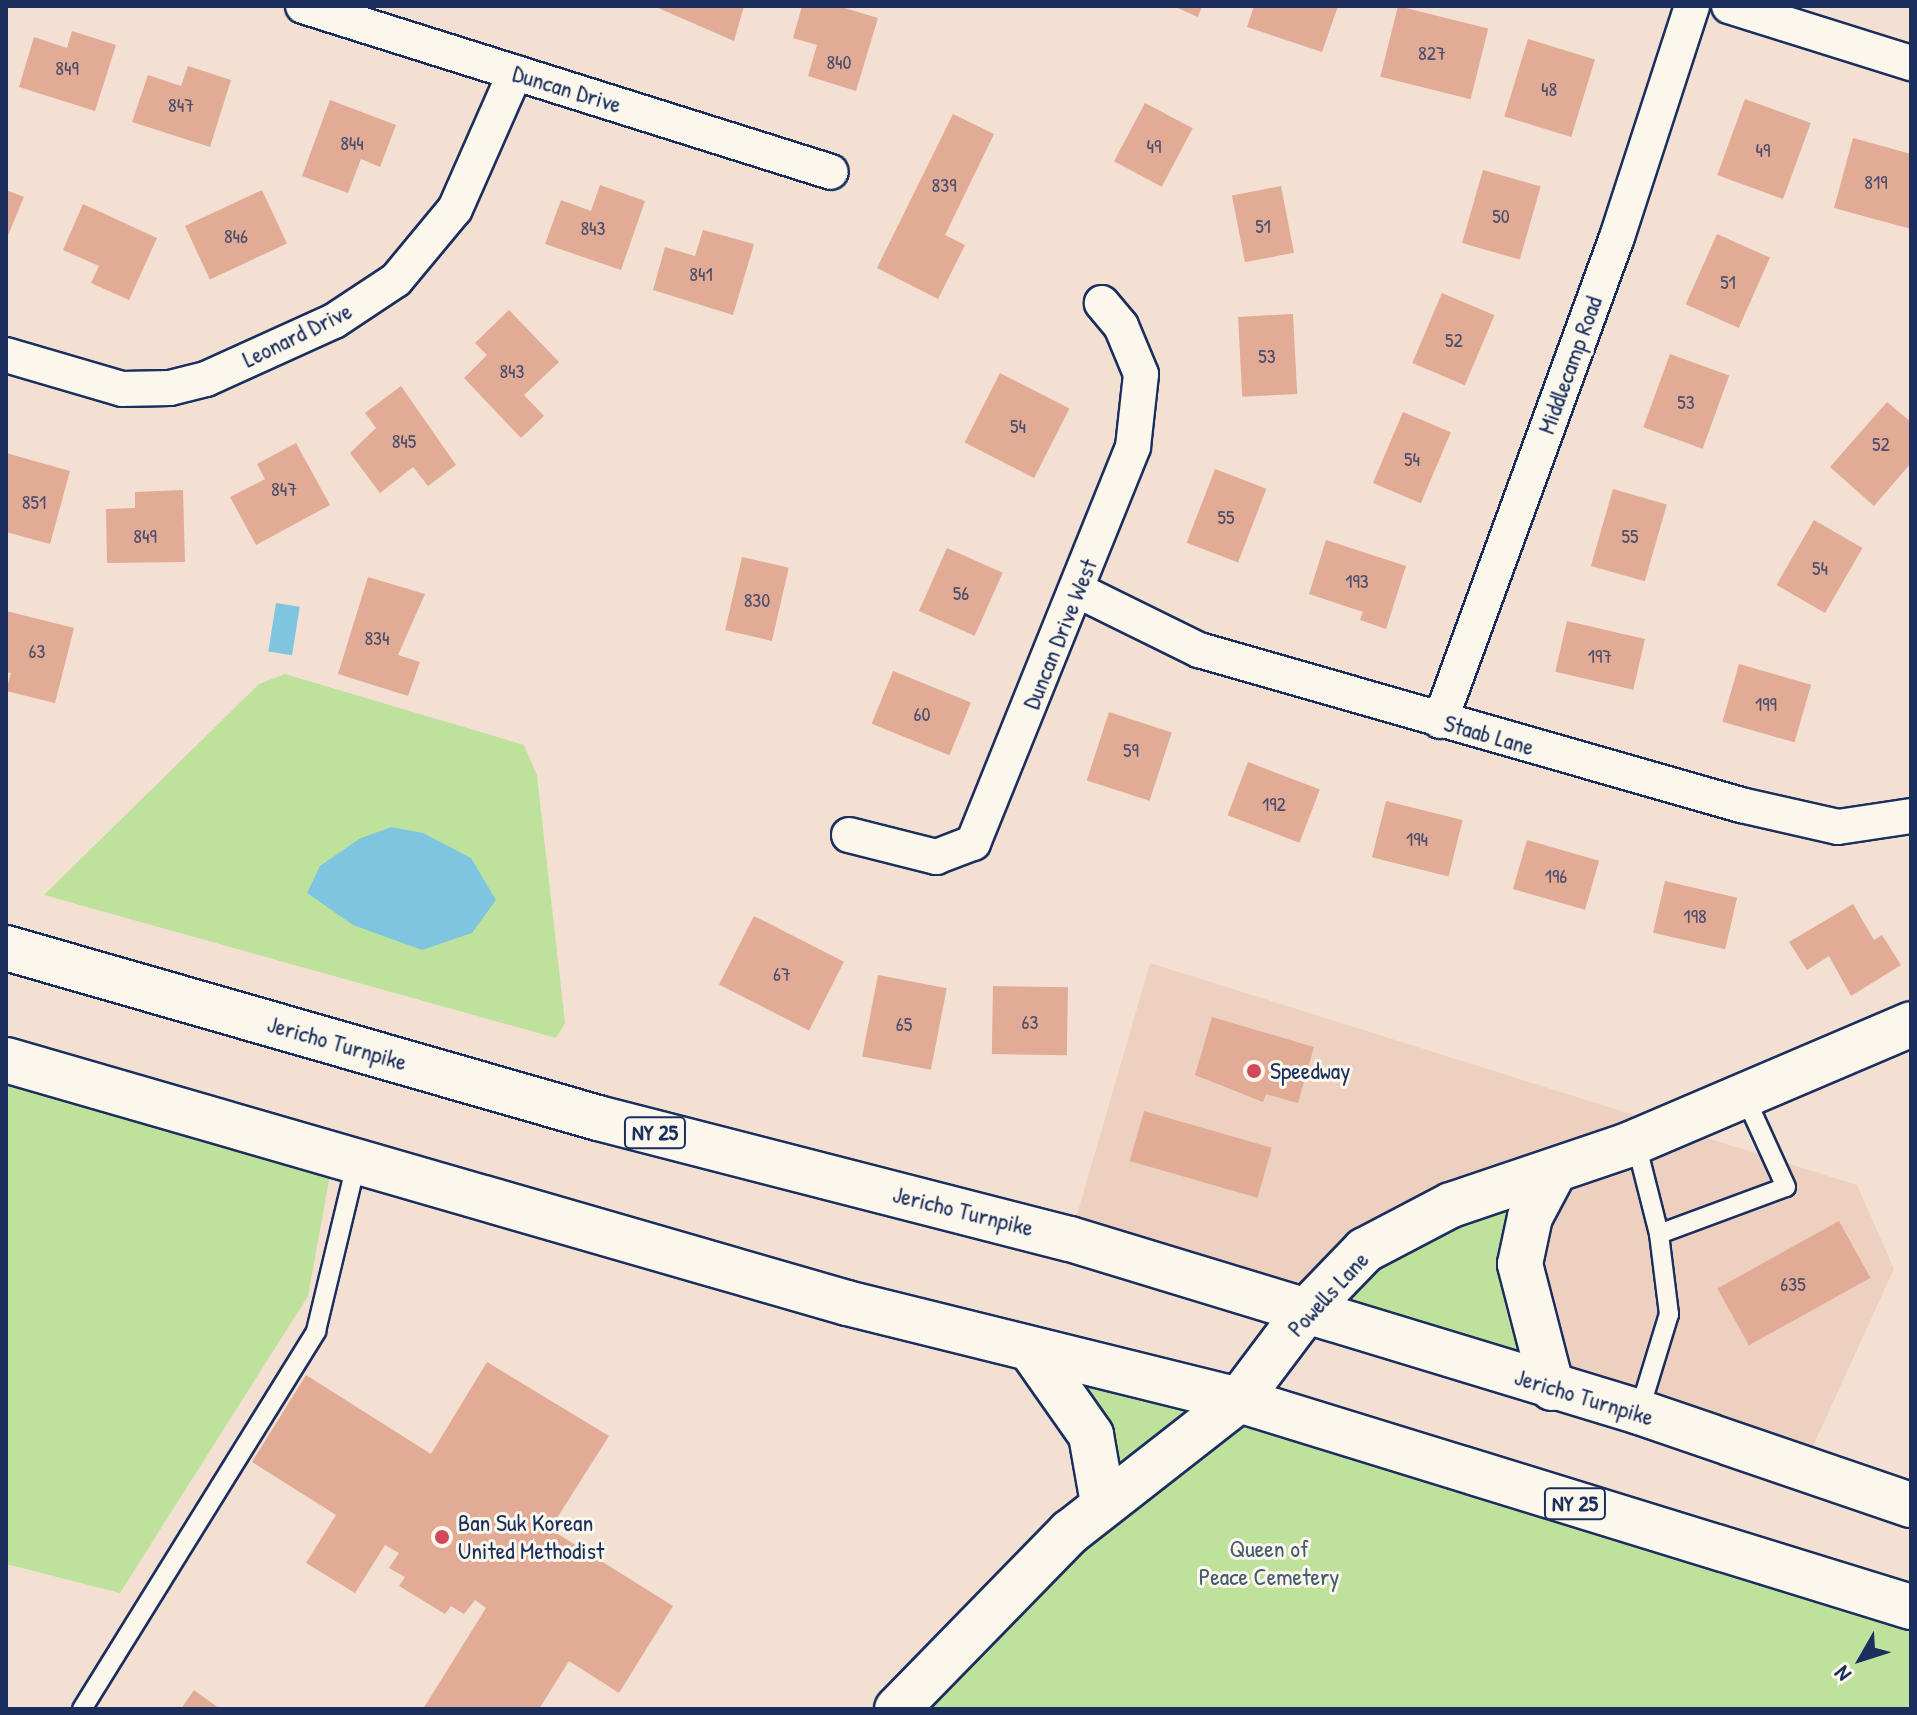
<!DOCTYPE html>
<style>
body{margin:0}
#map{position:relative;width:1917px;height:1715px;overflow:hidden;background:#f3e0d2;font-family:"Patrick Hand",sans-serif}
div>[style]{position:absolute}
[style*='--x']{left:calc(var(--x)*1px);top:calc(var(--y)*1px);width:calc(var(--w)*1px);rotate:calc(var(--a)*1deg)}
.built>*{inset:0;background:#eed0c0}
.green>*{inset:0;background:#bee29c}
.water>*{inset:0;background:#7fc5e0;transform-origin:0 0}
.building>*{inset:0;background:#e1ab96;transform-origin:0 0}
.roads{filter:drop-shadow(2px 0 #1b2f5e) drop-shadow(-2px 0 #1b2f5e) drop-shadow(0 2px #1b2f5e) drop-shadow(0 -2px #1b2f5e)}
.lane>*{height:18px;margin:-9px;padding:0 9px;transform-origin:9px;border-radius:9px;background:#fbf7ec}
.street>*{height:34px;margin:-17px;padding:0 17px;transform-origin:17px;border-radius:17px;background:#fbf7ec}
.secondary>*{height:44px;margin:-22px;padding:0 22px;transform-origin:22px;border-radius:22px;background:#fbf7ec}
.primary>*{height:44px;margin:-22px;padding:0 22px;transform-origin:22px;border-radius:22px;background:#fbf7ec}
.dots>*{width:22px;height:22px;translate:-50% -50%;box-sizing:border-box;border:4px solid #fbf7ec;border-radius:50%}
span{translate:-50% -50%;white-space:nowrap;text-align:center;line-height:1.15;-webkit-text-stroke:6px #fbf7ec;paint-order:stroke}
.number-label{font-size:20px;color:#4c4e6c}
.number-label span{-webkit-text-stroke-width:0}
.shield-label span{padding:2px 6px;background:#fbf7ec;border:2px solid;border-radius:6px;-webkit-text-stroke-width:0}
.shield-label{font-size:22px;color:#1b2f5e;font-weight:700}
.street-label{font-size:24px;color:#1b2f5e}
.poi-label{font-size:24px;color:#1b2f5e}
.left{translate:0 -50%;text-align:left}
.park-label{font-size:24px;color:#445c6e}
.frame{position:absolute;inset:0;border:8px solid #1b2f5e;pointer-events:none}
.north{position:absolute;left:1821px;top:1619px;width:80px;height:80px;-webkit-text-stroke:6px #fbf7ec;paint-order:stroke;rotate:231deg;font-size:22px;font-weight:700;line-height:32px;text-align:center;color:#1b2f5e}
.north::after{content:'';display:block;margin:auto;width:28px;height:36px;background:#1b2f5e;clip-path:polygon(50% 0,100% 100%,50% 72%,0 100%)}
</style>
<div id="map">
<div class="built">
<div style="clip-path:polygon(1150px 963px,1857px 1185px,1894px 1269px,1803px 1468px,1070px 1239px)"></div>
</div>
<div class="green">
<div style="clip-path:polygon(285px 674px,524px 745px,537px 775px,565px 1023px,556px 1038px,44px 895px,259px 684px)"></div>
<div style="clip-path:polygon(6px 1060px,334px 1153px,308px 1296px,120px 1593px,6px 1564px)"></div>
<div style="clip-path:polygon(1527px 1194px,1504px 1238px,1499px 1275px,1507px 1316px,1526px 1360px,1332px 1301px,1376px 1258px)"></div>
<div style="clip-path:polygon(1045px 1360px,1221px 1404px,1107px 1488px)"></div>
<div style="clip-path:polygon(1239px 1400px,1911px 1607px,1911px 1709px,897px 1709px)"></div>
</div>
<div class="water">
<div style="left:276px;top:603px;width:24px;height:49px;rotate:9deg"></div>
<div style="clip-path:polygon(391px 827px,423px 833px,471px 858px,496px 900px,472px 933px,422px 950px,353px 925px,307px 893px,320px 866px,359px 839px)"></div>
</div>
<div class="building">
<div style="clip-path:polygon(744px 6px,734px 41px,656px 7px,656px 6px)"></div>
<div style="clip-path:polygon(802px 6px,838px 6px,878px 18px,856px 91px,808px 76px,817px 45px,793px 38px)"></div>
<div style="clip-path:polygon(1173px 6px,1202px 6px,1198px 17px)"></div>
<div style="clip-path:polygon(1254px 6px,1338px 6px,1322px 52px,1247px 27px)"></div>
<div style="left:1398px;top:6px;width:93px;height:73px;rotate:14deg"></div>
<div style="clip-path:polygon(72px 31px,116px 45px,95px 111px,19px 87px,34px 37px,67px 48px)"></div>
<div style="left:1528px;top:39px;width:70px;height:81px;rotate:17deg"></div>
<div style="clip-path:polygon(188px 66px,231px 80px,210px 147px,132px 122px,148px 75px,181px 86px)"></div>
<div style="left:1745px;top:99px;width:70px;height:81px;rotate:20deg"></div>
<div style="clip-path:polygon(330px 100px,396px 125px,380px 167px,361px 159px,348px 193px,302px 176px)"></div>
<div style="left:1145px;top:103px;width:54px;height:66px;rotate:28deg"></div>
<div style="clip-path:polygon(953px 114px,994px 134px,945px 235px,965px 245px,938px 299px,877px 268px)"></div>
<div style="clip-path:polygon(1853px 138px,1911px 154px,1911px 229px,1834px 208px)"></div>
<div style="left:1483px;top:170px;width:60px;height:76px;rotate:16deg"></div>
<div style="clip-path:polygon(600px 185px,645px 201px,621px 270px,545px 244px,561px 200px,591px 211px)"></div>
<div style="left:1281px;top:186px;width:68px;height:50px;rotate:79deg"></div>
<div style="clip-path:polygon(6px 190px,24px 197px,6px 240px)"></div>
<div style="left:262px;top:190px;width:59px;height:85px;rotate:65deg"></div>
<div style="clip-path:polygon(83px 204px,157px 238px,129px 300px,91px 283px,99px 266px,63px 250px)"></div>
<div style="clip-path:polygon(703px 230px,754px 244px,733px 315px,653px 290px,665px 247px,695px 256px)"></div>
<div style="left:1717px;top:234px;width:58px;height:77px;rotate:24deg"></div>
<div style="left:1442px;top:293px;width:57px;height:76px;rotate:23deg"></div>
<div style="clip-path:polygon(509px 310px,559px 362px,524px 395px,544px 416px,521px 438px,464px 378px,487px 355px,475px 343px)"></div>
<div style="left:1293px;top:314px;width:80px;height:55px;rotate:87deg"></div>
<div style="left:1670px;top:354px;width:63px;height:78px;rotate:20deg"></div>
<div style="left:1000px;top:373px;width:78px;height:78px;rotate:27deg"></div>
<div style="clip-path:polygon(401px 386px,456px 465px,428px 486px,413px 467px,380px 493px,350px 453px,376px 428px,365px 413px)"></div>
<div style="clip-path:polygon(1887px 402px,1911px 422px,1911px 463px,1874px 506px,1830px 467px)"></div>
<div style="left:1403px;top:412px;width:52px;height:77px;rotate:23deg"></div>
<div style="clip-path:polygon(296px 443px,330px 505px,256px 545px,230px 497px,265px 479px,257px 464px)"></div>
<div style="clip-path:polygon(6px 453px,70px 471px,50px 544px,6px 532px)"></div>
<div style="left:1215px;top:469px;width:55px;height:79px;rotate:21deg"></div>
<div style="left:1613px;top:489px;width:56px;height:80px;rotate:16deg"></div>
<div style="clip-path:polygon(183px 490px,185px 562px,107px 563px,106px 509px,135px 508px,135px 492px)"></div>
<div style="left:1814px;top:520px;width:56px;height:75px;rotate:30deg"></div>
<div style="clip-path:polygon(1326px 540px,1406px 566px,1386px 629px,1360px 620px,1363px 612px,1309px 594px)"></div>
<div style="left:947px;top:548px;width:61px;height:69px;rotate:24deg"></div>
<div style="left:742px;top:557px;width:48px;height:75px;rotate:13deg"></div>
<div style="clip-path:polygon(368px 577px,425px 594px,398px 655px,420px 662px,408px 696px,338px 674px)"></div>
<div style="clip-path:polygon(6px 611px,74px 628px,55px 703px,6px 691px,11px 673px,6px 672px)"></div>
<div style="left:1567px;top:621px;width:80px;height:52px;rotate:13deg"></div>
<div style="left:1739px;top:664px;width:75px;height:60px;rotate:16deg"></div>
<div style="left:893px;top:671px;width:84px;height:57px;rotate:22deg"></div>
<div style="left:1109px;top:712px;width:66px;height:72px;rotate:18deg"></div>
<div style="left:1248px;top:762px;width:77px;height:57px;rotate:21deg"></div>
<div style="left:1386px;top:801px;width:79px;height:58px;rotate:14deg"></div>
<div style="left:1527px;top:840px;width:75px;height:51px;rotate:16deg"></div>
<div style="left:1665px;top:881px;width:74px;height:53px;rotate:13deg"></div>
<div style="clip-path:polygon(1853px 904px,1874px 940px,1882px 935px,1901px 965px,1851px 996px,1829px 956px,1807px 970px,1789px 942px)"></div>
<div style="left:754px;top:916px;width:101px;height:77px;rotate:27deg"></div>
<div style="left:878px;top:975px;width:70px;height:83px;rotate:11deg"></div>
<div style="left:993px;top:986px;width:75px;height:68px;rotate:1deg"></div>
<div style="clip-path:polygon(1212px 1017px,1314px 1047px,1298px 1103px,1266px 1094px,1263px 1102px,1195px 1075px)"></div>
<div style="left:1144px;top:1111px;width:133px;height:52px;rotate:16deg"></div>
<div style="left:1839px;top:1221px;width:65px;height:139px;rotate:61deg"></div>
<div style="clip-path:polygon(487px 1362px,609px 1436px,550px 1529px,673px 1606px,619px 1693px,569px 1661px,539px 1709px,423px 1709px,486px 1608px,475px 1600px,464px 1614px,451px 1606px,445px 1614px,399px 1586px,405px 1577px,389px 1568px,399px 1553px,385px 1545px,355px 1593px,306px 1563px,336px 1515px,252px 1462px,306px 1375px,431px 1454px)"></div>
<div style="clip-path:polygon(194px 1690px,220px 1709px,181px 1709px)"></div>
</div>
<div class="roads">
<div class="lane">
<div style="--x:1636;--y:1143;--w:94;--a:75.8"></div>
<div style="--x:1659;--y:1234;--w:81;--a:82.9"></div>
<div style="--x:1669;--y:1314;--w:102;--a:107"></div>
<div style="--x:1659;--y:1234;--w:135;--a:-20.3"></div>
<div style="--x:1786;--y:1187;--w:101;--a:-114.5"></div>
<div style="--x:82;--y:1709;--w:445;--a:-58.2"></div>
<div style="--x:316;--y:1331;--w:176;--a:-76.5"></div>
</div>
<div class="street">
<div style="--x:303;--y:6;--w:553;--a:17.45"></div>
<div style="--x:1729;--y:6;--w:191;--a:17.4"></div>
<div style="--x:6;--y:355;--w:121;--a:16.3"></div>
<div style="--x:122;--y:389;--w:48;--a:-1.2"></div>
<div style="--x:170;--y:388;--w:37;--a:-14"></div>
<div style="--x:206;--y:379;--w:141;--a:-24.4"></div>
<div style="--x:334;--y:321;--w:74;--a:-33.5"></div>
<div style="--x:396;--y:280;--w:92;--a:-50.3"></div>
<div style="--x:455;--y:209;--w:149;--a:-66.2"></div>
<div style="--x:1079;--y:591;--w:134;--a:26.2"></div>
<div style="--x:1199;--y:650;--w:564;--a:15.96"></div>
<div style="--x:1741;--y:805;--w:99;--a:12.8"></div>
<div style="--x:1838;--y:827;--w:74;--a:-8.6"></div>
<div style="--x:1440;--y:721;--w:515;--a:-69.91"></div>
<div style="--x:1617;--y:237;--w:243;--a:-72"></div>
<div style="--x:849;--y:835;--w:90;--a:14.2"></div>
<div style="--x:936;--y:857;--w:40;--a:-21"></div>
<div style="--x:973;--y:843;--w:427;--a:-68"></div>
<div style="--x:1133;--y:447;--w:73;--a:-83.7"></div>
<div style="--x:1141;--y:374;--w:52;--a:-112.6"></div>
<div style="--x:1121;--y:326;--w:30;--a:-130"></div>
</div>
<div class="secondary">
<div style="--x:1032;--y:1351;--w:103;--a:54.9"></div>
<div style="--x:1091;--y:1435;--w:69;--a:80"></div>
<div style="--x:1552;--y:1388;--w:128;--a:-104.5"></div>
<div style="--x:1520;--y:1264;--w:48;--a:-78"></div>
<div style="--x:1530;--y:1217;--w:53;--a:-62"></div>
<div style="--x:897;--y:1709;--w:248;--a:-45.7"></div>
<div style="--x:1070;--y:1532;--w:214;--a:-38"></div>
<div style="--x:1239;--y:1400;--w:111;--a:-53"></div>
<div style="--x:1306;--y:1311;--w:85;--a:-46"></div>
<div style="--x:1365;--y:1250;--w:97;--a:-27.6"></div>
<div style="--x:1451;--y:1205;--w:187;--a:-18.7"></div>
<div style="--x:1628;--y:1145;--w:308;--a:-23.1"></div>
</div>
<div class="primary">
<div style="--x:6;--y:948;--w:616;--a:16.02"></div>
<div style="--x:598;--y:1118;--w:487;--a:14.4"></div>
<div style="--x:1070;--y:1239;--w:595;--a:16.91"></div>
<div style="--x:1639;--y:1412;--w:287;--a:18.9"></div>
<div style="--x:6;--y:1060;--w:875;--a:16.12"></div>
<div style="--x:847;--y:1303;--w:404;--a:13.9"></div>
<div style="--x:1239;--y:1400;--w:703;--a:17.12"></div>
</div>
</div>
<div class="dots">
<div style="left:1254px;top:1071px;background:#d1495b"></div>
<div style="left:442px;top:1537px;background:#d1495b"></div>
</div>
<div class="number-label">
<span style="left:1432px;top:52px">827</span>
<span style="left:839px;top:61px">840</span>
<span style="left:67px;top:67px">849</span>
<span style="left:1549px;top:88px">48</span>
<span style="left:181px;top:104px">847</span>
<span style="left:352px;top:142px">844</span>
<span style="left:1154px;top:145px">49</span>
<span style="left:1763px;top:149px">49</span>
<span style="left:1876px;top:181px">819</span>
<span style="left:944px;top:184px">839</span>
<span style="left:1501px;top:215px">50</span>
<span style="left:1263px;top:225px">51</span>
<span style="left:593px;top:227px">843</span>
<span style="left:236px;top:235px">846</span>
<span style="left:701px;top:273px">841</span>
<span style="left:1728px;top:281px">51</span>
<span style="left:1454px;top:339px">52</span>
<span style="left:1267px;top:355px">53</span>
<span style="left:512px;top:370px">843</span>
<span style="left:1686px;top:401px">53</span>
<span style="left:1018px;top:425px">54</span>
<span style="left:404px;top:440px">845</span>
<span style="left:1881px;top:443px">52</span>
<span style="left:1412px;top:458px">54</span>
<span style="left:284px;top:488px">847</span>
<span style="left:34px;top:501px">851</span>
<span style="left:1226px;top:516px">55</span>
<span style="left:145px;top:535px">849</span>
<span style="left:1630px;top:535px">55</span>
<span style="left:1820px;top:567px">54</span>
<span style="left:1357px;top:580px">193</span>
<span style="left:961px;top:592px">56</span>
<span style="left:757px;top:599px">830</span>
<span style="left:377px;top:637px">834</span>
<span style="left:37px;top:650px">63</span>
<span style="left:1600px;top:655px">197</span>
<span style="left:1766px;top:703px">199</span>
<span style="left:922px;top:713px">60</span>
<span style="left:1131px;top:749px">59</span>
<span style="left:1274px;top:803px">192</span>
<span style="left:1417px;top:838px">194</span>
<span style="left:1556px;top:875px">196</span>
<span style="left:1695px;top:915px">198</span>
<span style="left:782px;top:973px">67</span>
<span style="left:1030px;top:1021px">63</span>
<span style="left:904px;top:1023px">65</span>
<span style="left:1793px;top:1283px">635</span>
</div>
<div class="shield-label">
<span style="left:655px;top:1133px">NY 25</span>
<span style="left:1575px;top:1504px">NY 25</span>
</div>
<div class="street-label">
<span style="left:567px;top:89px;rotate:17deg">Duncan Drive</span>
<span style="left:297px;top:335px;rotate:-26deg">Leonard Drive</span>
<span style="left:1570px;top:365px;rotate:-70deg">Middlecamp Road</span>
<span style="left:1060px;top:634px;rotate:-68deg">Duncan Drive West</span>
<span style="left:1489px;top:735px;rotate:16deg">Staab Lane</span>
<span style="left:337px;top:1043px;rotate:16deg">Jericho Turnpike</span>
<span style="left:963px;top:1211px;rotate:14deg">Jericho Turnpike</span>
<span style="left:1328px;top:1294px;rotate:-47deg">Powells Lane</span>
<span style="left:1584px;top:1397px;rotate:17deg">Jericho Turnpike</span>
</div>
<div class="poi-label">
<span class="left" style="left:1270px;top:1071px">Speedway</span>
<span class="left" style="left:458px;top:1537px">Ban Suk Korean<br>United Methodist</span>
</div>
<div class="park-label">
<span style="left:1269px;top:1563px">Queen of<br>Peace Cemetery</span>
</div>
<div class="frame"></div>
<div class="north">N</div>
</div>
